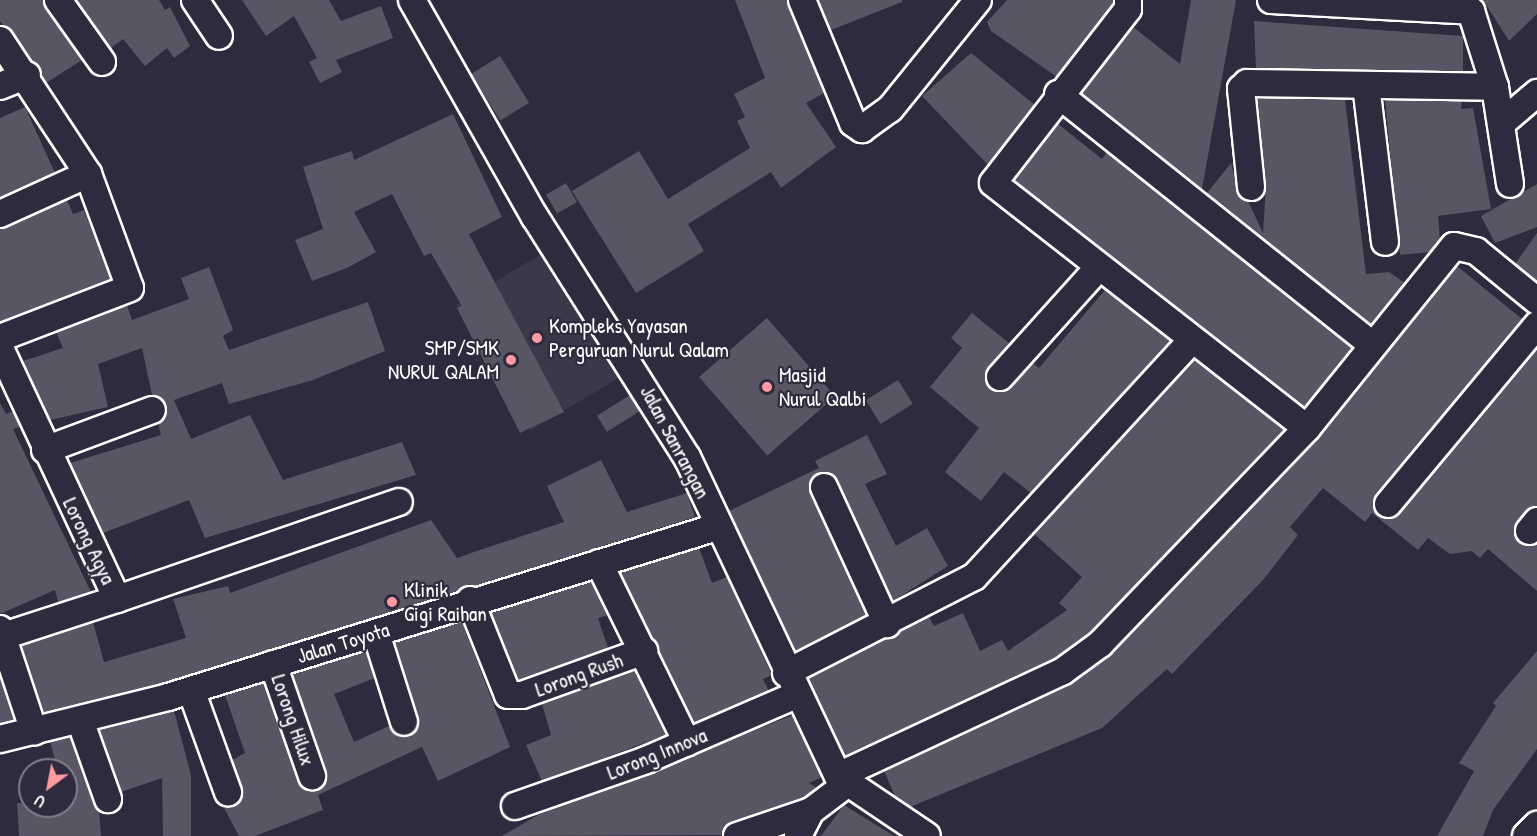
<!DOCTYPE html>
<style>
body{margin:0}
#map{position:relative;width:1537px;height:836px;overflow:hidden;background:#2f2a3d;font-family:"Patrick Hand",sans-serif}
div>[style]{position:absolute}
[style*='--x']{left:calc(var(--x)*1px);top:calc(var(--y)*1px);width:calc(var(--w)*1px);rotate:calc(var(--a)*1deg)}
.built>*{inset:0;background:#3c3749;transform-origin:0 0}
.building>*{inset:0;background:#595564;transform-origin:0 0}
.roads{filter:drop-shadow(2px 0 #fff) drop-shadow(-2px 0 #fff) drop-shadow(0 2px #fff) drop-shadow(0 -2px #fff)}
.minor>*{height:26px;margin:-13px;padding:0 13px;transform-origin:13px;border-radius:13px;background:#2f2a3d}
.dots>*{width:16px;height:16px;translate:-50% -50%;box-sizing:border-box;border:3px solid #2f2a3d;border-radius:50%}
span{translate:-50% -50%;white-space:nowrap;text-align:center;line-height:1.15;-webkit-text-stroke:4.5px #2f2a3d;paint-order:stroke}
.poi-label{font-size:21px;color:#fff}
.left{translate:0 -50%;text-align:left}
.right{translate:-100% -50%;text-align:right}
.street-label{font-size:21px;color:#fff}
.north{position:absolute;left:18px;top:758px;width:60px;height:60px;box-sizing:border-box;background:#2f2a3d;border:2px solid #827f8b;border-radius:50%;rotate:212deg;font-size:16px;font-weight:700;line-height:24px;text-align:center;color:#fff}
.north::after{content:'';display:block;margin:auto;width:21px;height:27px;background:#ff9aa2;clip-path:polygon(50% 0,100% 100%,50% 72%,0 100%)}
</style>
<div id="map">
<div class="built">
<div style="left:548px;top:250px;width:146px;height:107px;rotate:59deg"></div>
</div>
<div class="building">
<div style="clip-path:polygon(0 0,43px 0,82px 60px,46px 83px,0 21px)"></div>
<div style="clip-path:polygon(76px 0,159px 0,165px 10px,170px 7px,190px 46px,174px 58px,167px 48px,145px 66px,123px 39px,111px 48px)"></div>
<div style="clip-path:polygon(242px 0,329px 0,341px 21px,381px 6px,393px 38px,336px 60px,342px 72px,320px 83px,309px 62px,317px 58px,294px 16px,266px 36px)"></div>
<div style="clip-path:polygon(735px 0,787px 0,824px 93px,806px 103px,836px 147px,781px 188px,771px 172px,688px 224px,704px 251px,636px 293px,572px 191px,639px 151px,668px 199px,750px 148px,737px 121px,745px 117px,734px 94px,765px 78px)"></div>
<div style="clip-path:polygon(818px 0,902px 0,902px 2px,831px 30px)"></div>
<div style="clip-path:polygon(1007px 0,1113px 0,1113px 4px,1057px 77px,991px 31px,987px 22px)"></div>
<div style="clip-path:polygon(1191px 0,1236px 0,1202px 189px,1081px 93px,1133px 27px,1180px 64px)"></div>
<div style="clip-path:polygon(1483px 0,1537px 0,1537px 14px,1509px 41px)"></div>
<div style="clip-path:polygon(1254px 21px,1463px 36px,1463px 71px,1256px 68px)"></div>
<div style="clip-path:polygon(971px 53px,1035px 105px,988px 165px,922px 96px)"></div>
<div style="left:500px;top:56px;width:55px;height:34px;rotate:58deg"></div>
<div style="clip-path:polygon(1257px 98px,1345px 100px,1366px 274px,1389px 272px,1405px 283px,1371px 325px,1207px 193px,1231px 163px,1239px 195px,1248px 201px,1263px 233px,1266px 185px)"></div>
<div style="clip-path:polygon(1385px 100px,1462px 101px,1461px 109px,1473px 108px,1491px 209px,1438px 216px,1440px 240px,1430px 252px,1400px 255px)"></div>
<div style="clip-path:polygon(25px 107px,55px 173px,0 198px,0 118px)"></div>
<div style="clip-path:polygon(453px 114px,502px 217px,469px 234px,564px 412px,520px 433px,457px 308px,462px 306px,431px 253px,424px 256px,392px 194px,354px 212px,376px 252px,347px 268px,312px 281px,295px 240px,323px 229px,303px 167px,352px 151px,354px 160px)"></div>
<div style="clip-path:polygon(1058px 124px,1102px 159px,1107px 152px,1352px 348px,1305px 407px,1014px 180px)"></div>
<div style="left:566px;top:183px;width:22px;height:23px;rotate:60deg"></div>
<div style="clip-path:polygon(1537px 184px,1537px 227px,1495px 243px,1481px 216px)"></div>
<div style="clip-path:polygon(67px 200px,73px 214px,84px 210px,111px 279px,0 322px,0 229px)"></div>
<div style="clip-path:polygon(1537px 233px,1537px 282px,1515px 264px)"></div>
<div style="clip-path:polygon(1457px 266px,1522px 319px,1376px 494px,1374px 509px,1385px 519px,1400px 514px,1537px 348px,1537px 506px,1525px 512px,1514px 529px,1520px 543px,1537px 543px,1537px 591px,1488px 549px,1480px 558px,1472px 551px,1450px 554px,1428px 538px,1418px 550px,1372px 513px,1365px 522px,1323px 488px,1290px 527px,1298px 535px,1263px 580px,1172px 674px,1167px 669px,1102px 728px,910px 807px,895px 796px,884px 771px,1069px 685px,1111px 655px,1318px 438px)"></div>
<div style="clip-path:polygon(209px 267px,233px 330px,223px 336px,229px 350px,368px 302px,385px 351px,313px 380px,229px 404px,222px 383px,174px 400px,191px 439px,250px 415px,283px 480px,402px 442px,416px 475px,205px 538px,189px 500px,103px 533px,70px 463px,161px 435px,158px 423px,166px 405px,152px 395px,142px 348px,98px 364px,108px 407px,50px 420px,23px 361px,63px 348px,56px 332px,127px 305px,132px 320px,189px 299px,181px 278px)"></div>
<div style="clip-path:polygon(1105px 290px,1171px 341px,1031px 493px,1004px 472px,981px 501px,945px 472px,979px 428px,930px 387px,962px 348px,951px 338px,972px 313px,1010px 344px,985px 374px,990px 388px,1004px 391px,1033px 363px,1039px 368px)"></div>
<div style="left:767px;top:318px;width:104px;height:90px;rotate:49deg"></div>
<div style="clip-path:polygon(1195px 359px,1285px 430px,1090px 633px,1055px 658px,845px 756px,808px 678px,929px 617px,934px 626px,963px 613px,980px 651px,1002px 640px,1008px 651px,1067px 610px,1059px 603px,1082px 577px,1034px 534px)"></div>
<div style="left:898px;top:380px;width:28px;height:38px;rotate:58deg"></div>
<div style="left:630px;top:395px;width:19px;height:39px;rotate:58deg"></div>
<div style="clip-path:polygon(0 403px,6px 414px,13px 411px,20px 427px,13px 429px,91px 592px,58px 602px,55px 590px,0 614px)"></div>
<div style="clip-path:polygon(867px 435px,887px 474px,865px 484px,896px 546px,927px 528px,948px 566px,893px 601px,838px 481px,826px 472px,817px 474px,810px 493px,866px 615px,796px 651px,729px 511px,819px 468px,815px 461px)"></div>
<div style="clip-path:polygon(601px 460px,627px 512px,687px 493px,695px 517px,164px 683px,43px 713px,21px 646px,93px 622px,104px 662px,186px 638px,173px 599px,228px 586px,230px 593px,431px 520px,457px 558px,471px 553px,564px 522px,547px 486px)"></div>
<div style="clip-path:polygon(699px 548px,712px 583px,727px 577px,772px 675px,763px 679px,769px 691px,694px 723px,620px 573px)"></div>
<div style="clip-path:polygon(591px 582px,608px 615px,598px 618px,608px 648px,518px 680px,491px 613px)"></div>
<div style="clip-path:polygon(462px 622px,510px 747px,438px 781px,422px 747px,318px 795px,323px 810px,255px 836px,239px 836px,223px 806px,234px 806px,243px 795px,232px 760px,245px 753px,225px 695px,264px 683px,298px 781px,316px 790px,324px 785px,326px 771px,292px 674px,366px 651px,375px 678px,334px 694px,354px 742px,389px 726px,408px 736px,418px 718px,395px 642px)"></div>
<div style="clip-path:polygon(1537px 651px,1537px 749px,1493px 810px,1483px 836px,1437px 836px,1474px 771px,1459px 763px,1496px 706px,1493px 703px)"></div>
<div style="clip-path:polygon(635px 670px,666px 735px,542px 781px,526px 745px,551px 735px,542px 704px)"></div>
<div style="clip-path:polygon(0 677px,14px 720px,0 724px)"></div>
<div style="clip-path:polygon(174px 711px,191px 775px,191px 836px,163px 836px,162px 778px,121px 792px,99px 730px)"></div>
<div style="clip-path:polygon(793px 715px,822px 777px,809px 783px,817px 788px,804px 798px,732px 822px,722px 835px,502px 836px,538px 815px)"></div>
<div style="clip-path:polygon(70px 737px,99px 811px,101px 836px,19px 836px,17px 803px,66px 806px,66px 770px,58px 770px,50px 742px)"></div>
<div style="clip-path:polygon(844px 805px,894px 836px,821px 836px)"></div>
</div>
<div class="roads">
<div class="minor">
<div style="--x:58;--y:0;--w:76;--a:54.6"></div>
<div style="--x:195;--y:0;--w:43;--a:56.3"></div>
<div style="--x:412;--y:0;--w:249;--a:60.5"></div>
<div style="--x:535;--y:217;--w:284;--a:57.7"></div>
<div style="--x:687;--y:457;--w:353;--a:64.7"></div>
<div style="--x:838;--y:776;--w:107;--a:34"></div>
<div style="--x:802;--y:0;--w:133;--a:67.5"></div>
<div style="--x:853;--y:123;--w:11;--a:34"></div>
<div style="--x:862;--y:129;--w:34;--a:-36"></div>
<div style="--x:890;--y:109;--w:140;--a:-51.1"></div>
<div style="--x:1128;--y:0;--w:9;--a:90"></div>
<div style="--x:1128;--y:9;--w:220;--a:127.8"></div>
<div style="--x:993;--y:183;--w:398;--a:38"></div>
<div style="--x:1271;--y:0;--w:200;--a:3.1"></div>
<div style="--x:1460;--y:0;--w:16;--a:45"></div>
<div style="--x:1471;--y:11;--w:80;--a:72.5"></div>
<div style="--x:1495;--y:87;--w:98;--a:81.2"></div>
<div style="--x:0;--y:40;--w:160;--a:56.7"></div>
<div style="--x:88;--y:174;--w:121;--a:69.8"></div>
<div style="--x:130;--y:288;--w:139;--a:159"></div>
<div style="--x:1366;--y:85;--w:158;--a:83.1"></div>
<div style="--x:0;--y:86;--w:29;--a:-22"></div>
<div style="--x:1058;--y:94;--w:399;--a:38.6"></div>
<div style="--x:1503;--y:122;--w:45;--a:-40.5"></div>
<div style="--x:1251;--y:187;--w:99;--a:-95.8"></div>
<div style="--x:1241;--y:89;--w:8;--a:-45"></div>
<div style="--x:1247;--y:83;--w:248;--a:0.9"></div>
<div style="--x:0;--y:214;--w:97;--a:-24.4"></div>
<div style="--x:0;--y:348;--w:277;--a:65"></div>
<div style="--x:117;--y:599;--w:120;--a:162"></div>
<div style="--x:1000;--y:377;--w:147;--a:-48"></div>
<div style="--x:45;--y:450;--w:114;--a:-20.5"></div>
<div style="--x:824;--y:487;--w:151;--a:65.3"></div>
<div style="--x:1388;--y:504;--w:233;--a:-50.2"></div>
<div style="--x:1529;--y:531;--w:13;--a:-51"></div>
<div style="--x:599;--y:563;--w:200;--a:63.9"></div>
<div style="--x:117;--y:599;--w:298;--a:-19"></div>
<div style="--x:470;--y:600;--w:102;--a:68.2"></div>
<div style="--x:508;--y:695;--w:14;--a:0"></div>
<div style="--x:522;--y:695;--w:130;--a:-19.8"></div>
<div style="--x:0;--y:629;--w:108;--a:71.7"></div>
<div style="--x:376;--y:633;--w:93;--a:72.5"></div>
<div style="--x:273;--y:664;--w:119;--a:70.8"></div>
<div style="--x:786;--y:673;--w:211;--a:-27.1"></div>
<div style="--x:974;--y:577;--w:321;--a:-47.4"></div>
<div style="--x:191;--y:690;--w:109;--a:70.1"></div>
<div style="--x:80;--y:720;--w:84;--a:70.5"></div>
<div style="--x:0;--y:739;--w:173;--a:-14"></div>
<div style="--x:168;--y:697;--w:575;--a:-17.21"></div>
<div style="--x:838;--y:776;--w:248;--a:-25"></div>
<div style="--x:1063;--y:671;--w:46;--a:-36.1"></div>
<div style="--x:1100;--y:644;--w:299;--a:-46.2"></div>
<div style="--x:1307;--y:428;--w:234;--a:-51.1"></div>
<div style="--x:1454;--y:246;--w:23;--a:13"></div>
<div style="--x:1476;--y:251;--w:79;--a:39.3"></div>
<div style="--x:515;--y:806;--w:139;--a:-19.3"></div>
<div style="--x:646;--y:760;--w:163;--a:-23.4"></div>
<div style="--x:737;--y:836;--w:78;--a:-18.7"></div>
<div style="--x:798;--y:836;--w:28;--a:-63"></div>
<div style="--x:811;--y:811;--w:46;--a:-37.1"></div>
<div style="--x:1526;--y:836;--w:16;--a:-45"></div>
</div>
</div>
<div class="dots">
<div style="left:537px;top:338px;background:#ff9aa2"></div>
<div style="left:511px;top:360px;background:#ff9aa2"></div>
<div style="left:767px;top:387px;background:#ff9aa2"></div>
<div style="left:392px;top:602px;background:#ff9aa2"></div>
</div>
<div class="poi-label">
<span class="left" style="left:549px;top:338px">Kompleks Yayasan<br>Perguruan Nurul Qalam</span>
<span class="right" style="left:499px;top:360px">SMP/SMK<br>NURUL QALAM</span>
<span class="left" style="left:779px;top:387px">Masjid<br>Nurul Qalbi</span>
<span class="left" style="left:404px;top:602px">Klinik<br>Gigi Raihan</span>
</div>
<div class="street-label">
<span style="left:675px;top:442px;rotate:62deg">Jalan Sanrangan</span>
<span style="left:89px;top:541px;rotate:64deg">Lorong Agya</span>
<span style="left:343px;top:643px;rotate:-17deg">Jalan Toyota</span>
<span style="left:579px;top:675px;rotate:-20deg">Lorong Rush</span>
<span style="left:293px;top:720px;rotate:71deg">Lorong Hilux</span>
<span style="left:657px;top:754px;rotate:-22deg">Lorong Innova</span>
</div>
<div class="north">U</div>
</div>
